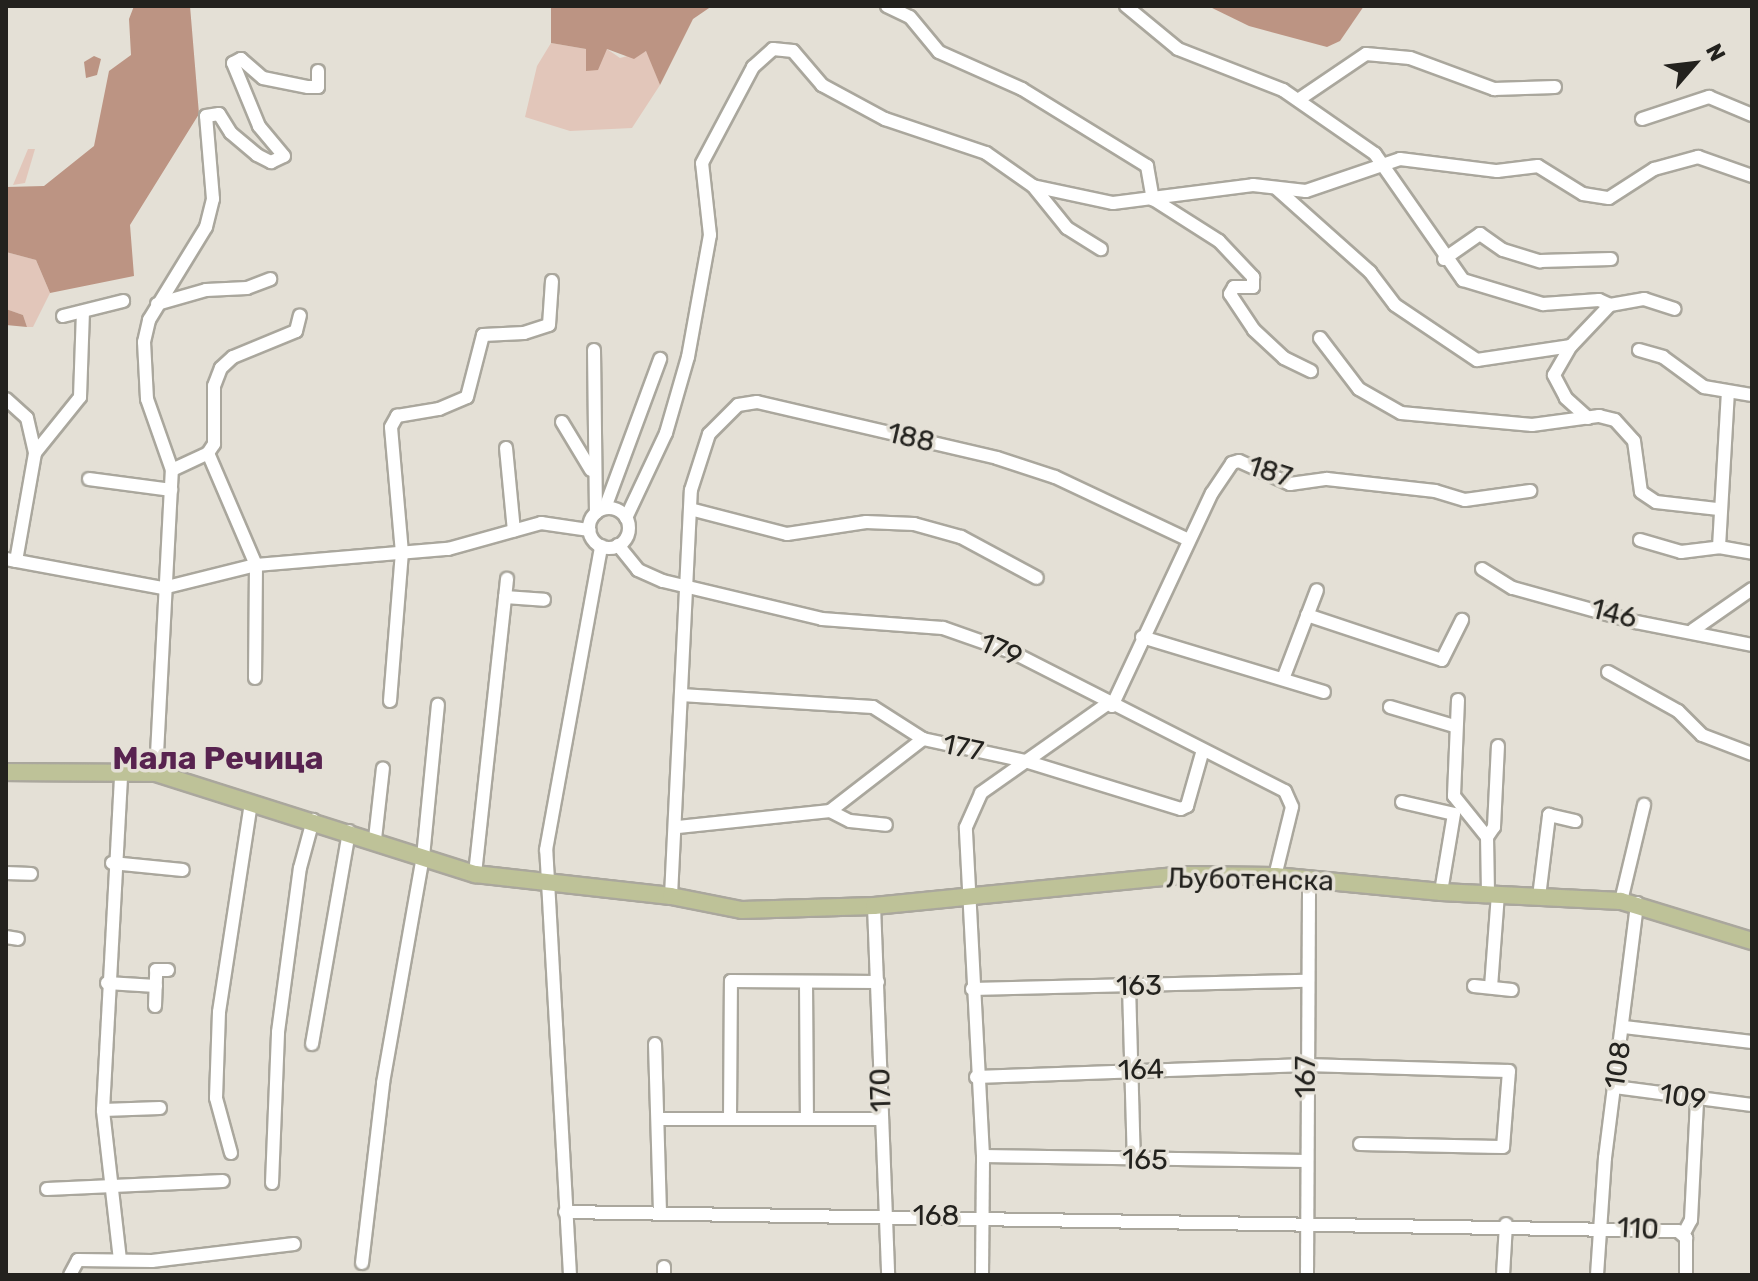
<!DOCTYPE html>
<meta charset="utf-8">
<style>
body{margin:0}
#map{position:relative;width:1758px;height:1281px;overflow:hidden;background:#e4e0d6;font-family:Rubik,sans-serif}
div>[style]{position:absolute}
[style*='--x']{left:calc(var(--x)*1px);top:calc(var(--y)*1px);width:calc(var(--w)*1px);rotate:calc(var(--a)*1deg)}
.green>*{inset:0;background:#e2c6ba}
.forest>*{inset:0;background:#bc9483}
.roads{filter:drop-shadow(2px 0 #aaa79d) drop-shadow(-2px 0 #aaa79d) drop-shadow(0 2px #aaa79d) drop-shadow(0 -2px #aaa79d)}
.minor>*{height:12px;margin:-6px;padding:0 6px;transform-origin:6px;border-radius:6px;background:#fff}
.minor>.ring{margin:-6px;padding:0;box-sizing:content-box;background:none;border:12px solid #fff;border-radius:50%}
.major>*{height:16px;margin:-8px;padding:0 8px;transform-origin:8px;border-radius:8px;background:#bec298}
span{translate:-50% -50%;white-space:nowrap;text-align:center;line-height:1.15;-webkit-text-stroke:7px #e4e0d6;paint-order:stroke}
.street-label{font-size:28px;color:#23221e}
.quarter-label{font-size:32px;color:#582350;font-weight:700}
.frame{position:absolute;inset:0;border:8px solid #23221e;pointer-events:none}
.north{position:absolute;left:1654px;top:24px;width:80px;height:80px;-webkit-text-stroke:6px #e4e0d6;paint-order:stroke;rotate:62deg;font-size:22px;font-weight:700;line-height:32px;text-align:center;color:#23221e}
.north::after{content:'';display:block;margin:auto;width:28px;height:36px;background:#23221e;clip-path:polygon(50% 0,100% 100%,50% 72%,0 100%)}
</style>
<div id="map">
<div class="green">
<div style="clip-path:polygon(551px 43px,586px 49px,587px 71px,607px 49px,620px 58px,647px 51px,660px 85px,632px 128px,570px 131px,525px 117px,537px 66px)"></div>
<div style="clip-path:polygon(28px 149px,35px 149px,25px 183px,13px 185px)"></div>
<div style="clip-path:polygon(6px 252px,36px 260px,50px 293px,33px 327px,27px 327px,23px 315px,6px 309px)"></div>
</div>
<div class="forest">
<div style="clip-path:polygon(134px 6px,190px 6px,199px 114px,130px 225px,134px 276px,50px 293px,36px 260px,6px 252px,6px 187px,44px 186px,94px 146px,109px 71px,131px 55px,129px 19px)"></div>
<div style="clip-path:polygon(551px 6px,712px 6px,693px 19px,660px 85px,646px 51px,634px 59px,607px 49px,598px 70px,586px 71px,586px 49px,551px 43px)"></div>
<div style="clip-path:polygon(1208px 6px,1364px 6px,1340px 41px,1327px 47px,1249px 26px)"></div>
<div style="clip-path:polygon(94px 56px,101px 59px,97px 75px,86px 78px,84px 62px)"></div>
<div style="clip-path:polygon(6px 309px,23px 315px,27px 327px,6px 325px)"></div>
</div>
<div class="roads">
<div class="minor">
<div style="--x:887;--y:6;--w:25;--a:26"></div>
<div style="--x:910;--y:17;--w:45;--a:50.4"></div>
<div style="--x:939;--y:52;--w:91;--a:24"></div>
<div style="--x:1022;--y:89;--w:147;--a:31.6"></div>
<div style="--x:1147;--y:166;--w:34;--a:80"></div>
<div style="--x:1153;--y:199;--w:78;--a:32.5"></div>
<div style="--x:1219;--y:241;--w:50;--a:46.6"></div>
<div style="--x:1253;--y:277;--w:10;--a:90"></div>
<div style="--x:1253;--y:287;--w:19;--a:180"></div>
<div style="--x:1234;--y:287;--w:8;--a:120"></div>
<div style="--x:1230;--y:294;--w:43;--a:56.3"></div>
<div style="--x:1254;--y:330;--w:41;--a:43"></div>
<div style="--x:1284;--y:358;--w:30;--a:26"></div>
<div style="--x:1126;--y:6;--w:67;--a:39.6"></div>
<div style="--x:1178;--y:49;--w:113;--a:21.3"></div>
<div style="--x:1283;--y:90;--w:112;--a:34.8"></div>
<div style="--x:1375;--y:154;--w:154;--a:55.1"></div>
<div style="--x:1463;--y:280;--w:84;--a:16.7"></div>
<div style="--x:1543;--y:304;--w:56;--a:-4.1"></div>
<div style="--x:1599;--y:300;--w:12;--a:24"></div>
<div style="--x:1298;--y:100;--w:82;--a:-34.1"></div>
<div style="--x:1366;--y:54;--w:44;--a:5.2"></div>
<div style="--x:1410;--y:58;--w:90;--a:20.3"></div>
<div style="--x:1494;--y:89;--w:61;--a:-1.9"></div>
<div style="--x:1642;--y:119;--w:71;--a:-18.2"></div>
<div style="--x:1709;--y:97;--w:47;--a:22.7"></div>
<div style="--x:1033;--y:186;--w:54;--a:51"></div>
<div style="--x:1067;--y:228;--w:40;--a:32"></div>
<div style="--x:1277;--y:189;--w:125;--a:41.7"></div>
<div style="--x:1370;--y:272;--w:41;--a:52.9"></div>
<div style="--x:1395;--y:305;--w:99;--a:33.9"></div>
<div style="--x:1477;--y:360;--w:95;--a:-8.5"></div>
<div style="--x:1444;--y:259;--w:44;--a:-34.8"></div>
<div style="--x:1480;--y:234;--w:28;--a:35"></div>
<div style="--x:1503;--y:250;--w:39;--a:17"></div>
<div style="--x:1540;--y:261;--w:71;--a:-1.6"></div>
<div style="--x:157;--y:304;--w:51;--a:-15.9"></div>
<div style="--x:206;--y:290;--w:41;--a:-2.8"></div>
<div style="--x:247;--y:288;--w:25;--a:-21"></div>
<div style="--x:63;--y:316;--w:62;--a:-14"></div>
<div style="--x:1320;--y:338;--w:64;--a:52.6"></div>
<div style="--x:1359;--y:389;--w:48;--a:29.7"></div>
<div style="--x:1401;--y:413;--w:132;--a:5.2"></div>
<div style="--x:1532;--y:425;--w:68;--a:-7.7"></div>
<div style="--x:1599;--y:416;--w:16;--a:14"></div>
<div style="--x:1615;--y:420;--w:28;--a:48"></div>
<div style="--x:1634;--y:441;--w:51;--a:82.2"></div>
<div style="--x:1641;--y:492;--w:18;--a:34"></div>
<div style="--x:1656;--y:502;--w:61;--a:6.5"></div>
<div style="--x:594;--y:350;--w:163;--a:89.3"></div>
<div style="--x:1639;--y:350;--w:25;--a:16"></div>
<div style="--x:1663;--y:357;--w:51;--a:36.2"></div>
<div style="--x:1704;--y:387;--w:49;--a:9.5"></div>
<div style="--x:6;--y:399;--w:28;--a:42"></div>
<div style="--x:27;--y:418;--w:36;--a:77"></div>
<div style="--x:1588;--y:418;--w:30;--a:-138"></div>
<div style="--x:1566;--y:398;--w:26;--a:-118"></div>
<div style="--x:1554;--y:375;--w:34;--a:-60"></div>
<div style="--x:1571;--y:346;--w:57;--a:-46.4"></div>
<div style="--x:1610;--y:305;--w:35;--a:-10"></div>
<div style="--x:1644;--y:299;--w:32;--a:18"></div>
<div style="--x:562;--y:422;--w:56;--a:58.9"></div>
<div style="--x:506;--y:448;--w:83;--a:84.5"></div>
<div style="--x:208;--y:453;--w:122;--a:66.8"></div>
<div style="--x:256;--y:565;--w:113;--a:90.5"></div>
<div style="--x:172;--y:470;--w:40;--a:-25"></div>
<div style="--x:208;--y:453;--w:11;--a:-56"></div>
<div style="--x:214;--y:444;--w:58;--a:-90"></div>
<div style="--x:214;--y:386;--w:19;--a:-69"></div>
<div style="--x:221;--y:368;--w:16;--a:-43"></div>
<div style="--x:233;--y:357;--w:68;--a:-22.4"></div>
<div style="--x:296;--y:331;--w:16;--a:-76"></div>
<div style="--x:89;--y:479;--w:83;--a:7.6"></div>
<div style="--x:605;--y:508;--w:159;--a:-69.7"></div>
<div class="ring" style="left:589px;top:508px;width:28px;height:28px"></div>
<div style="--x:690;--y:509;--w:100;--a:14.5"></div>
<div style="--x:787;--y:534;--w:80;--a:-8.6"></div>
<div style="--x:866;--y:522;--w:48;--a:2.4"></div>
<div style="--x:914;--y:524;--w:49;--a:15.5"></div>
<div style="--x:961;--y:537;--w:86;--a:28.3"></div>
<div style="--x:626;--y:518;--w:94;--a:-64.8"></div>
<div style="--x:666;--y:433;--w:79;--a:-73.9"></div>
<div style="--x:688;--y:357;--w:124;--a:-79.8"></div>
<div style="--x:710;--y:235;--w:72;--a:-96.3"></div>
<div style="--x:702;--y:163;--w:109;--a:-62"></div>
<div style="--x:753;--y:67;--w:27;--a:-42"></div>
<div style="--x:773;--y:49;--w:20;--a:6"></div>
<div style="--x:793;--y:51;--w:45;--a:49.5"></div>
<div style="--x:822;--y:85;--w:72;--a:28.4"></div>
<div style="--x:885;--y:119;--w:107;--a:18.6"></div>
<div style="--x:986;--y:153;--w:57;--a:35.1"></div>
<div style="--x:1033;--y:186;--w:82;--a:12"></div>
<div style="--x:1113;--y:203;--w:141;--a:-7.3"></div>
<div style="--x:1253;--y:185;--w:53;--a:6.5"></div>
<div style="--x:1306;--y:191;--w:99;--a:-18.8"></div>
<div style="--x:1400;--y:159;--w:98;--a:7.1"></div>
<div style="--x:1497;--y:171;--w:41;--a:-7"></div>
<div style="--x:1538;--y:166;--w:53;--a:31.9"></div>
<div style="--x:1583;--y:194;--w:26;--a:9"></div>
<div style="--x:1609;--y:198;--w:54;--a:-32.8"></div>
<div style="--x:1654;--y:169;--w:46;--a:-15.3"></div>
<div style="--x:1698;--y:157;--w:57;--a:19.4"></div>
<div style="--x:1640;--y:540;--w:43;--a:16.3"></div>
<div style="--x:1681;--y:552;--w:38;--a:-7"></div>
<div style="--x:1719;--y:547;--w:34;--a:10"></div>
<div style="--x:618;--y:545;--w:32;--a:51"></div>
<div style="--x:638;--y:570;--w:27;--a:24"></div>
<div style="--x:663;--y:581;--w:163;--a:13.4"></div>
<div style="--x:822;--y:619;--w:121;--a:4.3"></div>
<div style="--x:943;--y:628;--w:75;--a:19.4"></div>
<div style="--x:1014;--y:653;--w:304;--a:27"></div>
<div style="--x:1285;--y:791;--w:17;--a:66"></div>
<div style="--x:1292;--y:807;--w:71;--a:103.8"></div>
<div style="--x:1719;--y:547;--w:154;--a:-86.7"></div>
<div style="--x:6;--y:559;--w:160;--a:10.5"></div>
<div style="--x:163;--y:588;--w:96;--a:-13.9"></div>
<div style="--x:256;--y:565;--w:193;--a:-4.8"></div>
<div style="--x:448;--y:549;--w:97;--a:-15.6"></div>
<div style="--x:541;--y:523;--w:49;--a:8.3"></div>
<div style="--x:16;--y:561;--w:110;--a:-80"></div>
<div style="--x:35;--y:453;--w:72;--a:-51.2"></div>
<div style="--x:80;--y:397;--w:84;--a:-88"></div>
<div style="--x:1482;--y:569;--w:36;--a:32"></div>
<div style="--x:1513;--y:588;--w:128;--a:15.5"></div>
<div style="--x:1636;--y:622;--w:118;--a:11.2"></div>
<div style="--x:505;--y:597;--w:39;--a:4"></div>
<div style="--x:1307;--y:615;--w:142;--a:18.4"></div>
<div style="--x:1442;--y:660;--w:45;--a:-63.4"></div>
<div style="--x:1693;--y:630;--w:72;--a:-34.8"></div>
<div style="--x:1142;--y:637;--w:190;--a:16.8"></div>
<div style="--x:1608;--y:672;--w:80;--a:29.1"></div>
<div style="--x:1678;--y:711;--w:34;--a:45"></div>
<div style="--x:1702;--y:735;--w:53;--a:20.8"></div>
<div style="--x:1283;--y:679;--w:95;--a:-69.1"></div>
<div style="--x:681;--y:695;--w:192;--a:3.6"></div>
<div style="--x:873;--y:707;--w:59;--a:32.6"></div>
<div style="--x:923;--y:739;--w:104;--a:12.2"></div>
<div style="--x:1025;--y:761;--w:163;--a:17.1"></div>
<div style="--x:1181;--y:809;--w:7;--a:-27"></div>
<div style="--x:1187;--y:806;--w:58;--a:-74.1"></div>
<div style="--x:1458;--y:700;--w:96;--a:92.4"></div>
<div style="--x:1454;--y:796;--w:53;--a:51.2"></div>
<div style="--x:390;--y:701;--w:148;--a:-85.4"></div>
<div style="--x:402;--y:553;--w:126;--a:-95"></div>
<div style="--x:391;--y:427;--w:13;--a:-61"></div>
<div style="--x:397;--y:416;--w:43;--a:-9.5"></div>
<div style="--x:439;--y:409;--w:30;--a:-23"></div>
<div style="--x:467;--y:397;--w:64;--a:-75.5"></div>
<div style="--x:483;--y:335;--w:41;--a:-2.8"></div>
<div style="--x:524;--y:333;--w:26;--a:-18"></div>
<div style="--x:549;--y:325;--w:44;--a:-86.1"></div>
<div style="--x:1112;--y:706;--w:235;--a:-64.9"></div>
<div style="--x:1212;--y:493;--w:36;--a:-56"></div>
<div style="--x:1232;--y:463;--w:7;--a:-16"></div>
<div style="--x:1239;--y:461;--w:56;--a:24.3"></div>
<div style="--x:1290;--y:484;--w:37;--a:-8"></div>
<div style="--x:1327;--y:479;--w:109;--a:6.3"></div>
<div style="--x:1435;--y:491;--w:31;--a:17"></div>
<div style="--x:1465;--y:500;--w:66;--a:-7.9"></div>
<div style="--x:1390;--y:707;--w:67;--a:16.5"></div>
<div style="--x:156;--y:773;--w:303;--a:-87"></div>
<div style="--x:172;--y:470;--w:75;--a:-109.4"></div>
<div style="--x:147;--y:399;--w:57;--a:-93"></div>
<div style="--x:144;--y:342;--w:23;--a:-77"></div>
<div style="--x:149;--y:320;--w:109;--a:-58.5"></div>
<div style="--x:206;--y:227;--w:29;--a:-76"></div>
<div style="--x:213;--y:199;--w:83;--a:-94.8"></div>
<div style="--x:206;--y:116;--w:13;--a:-9"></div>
<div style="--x:219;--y:114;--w:22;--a:58"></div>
<div style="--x:231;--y:133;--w:34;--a:40"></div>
<div style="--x:257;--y:155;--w:16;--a:27"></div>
<div style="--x:271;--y:162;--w:14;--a:-25"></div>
<div style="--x:284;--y:156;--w:39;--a:-130"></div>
<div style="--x:259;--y:126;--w:68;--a:-112.4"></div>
<div style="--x:233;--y:63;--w:9;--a:-27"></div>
<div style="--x:241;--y:59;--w:29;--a:41"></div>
<div style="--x:263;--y:78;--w:46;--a:11.3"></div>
<div style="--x:308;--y:87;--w:10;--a:0"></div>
<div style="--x:318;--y:87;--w:16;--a:-90"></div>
<div style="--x:1402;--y:802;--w:53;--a:13"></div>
<div style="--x:1454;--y:814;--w:79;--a:99.5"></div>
<div style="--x:830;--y:811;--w:118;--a:-37.7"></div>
<div style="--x:678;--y:827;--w:153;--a:-6"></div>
<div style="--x:830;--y:811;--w:22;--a:27"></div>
<div style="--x:850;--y:821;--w:36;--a:6"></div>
<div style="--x:375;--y:839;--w:71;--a:-83.6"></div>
<div style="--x:112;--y:863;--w:71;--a:5.6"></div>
<div style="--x:6;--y:873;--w:25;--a:2"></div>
<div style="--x:475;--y:874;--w:297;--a:-83.8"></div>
<div style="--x:1488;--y:893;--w:56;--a:-91"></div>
<div style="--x:1487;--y:837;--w:12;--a:-55"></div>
<div style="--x:1494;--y:827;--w:81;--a:-87.2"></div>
<div style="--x:671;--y:896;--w:406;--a:-87.2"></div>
<div style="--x:691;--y:490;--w:59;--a:-72.2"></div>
<div style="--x:709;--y:434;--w:41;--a:-45"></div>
<div style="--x:738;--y:405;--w:19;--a:-9"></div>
<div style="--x:757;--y:402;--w:246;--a:13.1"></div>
<div style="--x:997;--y:458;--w:61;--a:18.1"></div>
<div style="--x:1055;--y:477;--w:148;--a:25.2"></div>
<div style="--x:1539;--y:897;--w:83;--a:-83"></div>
<div style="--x:1549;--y:815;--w:27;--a:13"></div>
<div style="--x:1621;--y:901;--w:99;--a:-76.5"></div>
<div style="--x:874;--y:906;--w:369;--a:87.8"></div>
<div style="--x:6;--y:937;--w:12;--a:9"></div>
<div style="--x:806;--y:982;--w:137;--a:89.6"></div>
<div style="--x:107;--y:983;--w:49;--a:3.5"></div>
<div style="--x:1129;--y:986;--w:174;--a:88.4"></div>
<div style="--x:1474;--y:986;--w:38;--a:6"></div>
<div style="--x:1491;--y:987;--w:93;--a:-85.7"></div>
<div style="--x:972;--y:989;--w:334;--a:-1.4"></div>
<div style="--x:155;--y:1006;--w:36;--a:-88"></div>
<div style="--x:156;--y:970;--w:12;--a:0"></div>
<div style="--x:1624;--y:1027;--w:129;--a:6.7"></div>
<div style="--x:312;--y:1044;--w:216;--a:-80.1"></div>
<div style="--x:655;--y:1044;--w:168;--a:88.3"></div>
<div style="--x:976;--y:1077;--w:330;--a:-2.1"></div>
<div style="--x:1306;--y:1065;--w:203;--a:1.7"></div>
<div style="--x:1509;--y:1071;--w:76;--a:94.5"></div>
<div style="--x:1503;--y:1147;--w:143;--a:-178.8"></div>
<div style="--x:1615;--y:1087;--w:138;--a:7.5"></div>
<div style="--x:103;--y:1110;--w:57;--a:-2"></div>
<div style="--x:730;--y:1118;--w:137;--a:-89.6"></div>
<div style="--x:731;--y:981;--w:147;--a:0.4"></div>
<div style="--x:658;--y:1119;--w:224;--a:0"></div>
<div style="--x:231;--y:1153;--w:57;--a:-105.3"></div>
<div style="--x:216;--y:1098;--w:86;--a:-88"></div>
<div style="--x:219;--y:1012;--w:212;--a:-81.3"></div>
<div style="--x:983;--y:1156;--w:324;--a:0.9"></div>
<div style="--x:272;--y:1183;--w:151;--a:-87.7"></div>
<div style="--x:278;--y:1032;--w:165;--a:-82.4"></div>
<div style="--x:300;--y:868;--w:50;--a:-74.8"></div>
<div style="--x:47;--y:1189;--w:176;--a:-2.6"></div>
<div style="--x:565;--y:1212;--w:1113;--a:0.98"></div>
<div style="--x:1678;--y:1231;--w:11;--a:41"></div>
<div style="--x:1686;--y:1238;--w:37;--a:90"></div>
<div style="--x:1684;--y:1233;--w:15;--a:-62"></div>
<div style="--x:1691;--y:1220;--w:120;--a:-87.1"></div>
<div style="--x:120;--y:1260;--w:151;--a:-96.5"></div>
<div style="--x:103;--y:1110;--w:337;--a:-86.9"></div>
<div style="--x:362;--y:1263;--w:181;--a:-83.3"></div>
<div style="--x:383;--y:1083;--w:230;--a:-80"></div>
<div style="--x:423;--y:857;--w:153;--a:-84.4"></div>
<div style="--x:664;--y:1267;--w:8;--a:90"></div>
<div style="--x:70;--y:1275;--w:17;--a:-62"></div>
<div style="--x:78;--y:1260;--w:74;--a:0.8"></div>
<div style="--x:152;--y:1261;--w:143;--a:-6.8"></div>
<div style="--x:570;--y:1275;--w:426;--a:-93.2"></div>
<div style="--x:546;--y:850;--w:309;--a:-79.7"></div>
<div style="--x:982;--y:1275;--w:119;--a:-89.5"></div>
<div style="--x:983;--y:1156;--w:329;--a:-93"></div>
<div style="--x:966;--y:827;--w:37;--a:-66"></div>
<div style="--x:981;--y:793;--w:154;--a:-35.2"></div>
<div style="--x:1307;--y:1275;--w:395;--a:-89.7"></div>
<div style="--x:1503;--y:1275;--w:51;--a:-86.6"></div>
<div style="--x:1597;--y:1275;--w:117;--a:-86.1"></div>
<div style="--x:1605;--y:1158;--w:257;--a:-82.8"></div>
</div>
<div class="major">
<div style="--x:6;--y:772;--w:150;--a:0.4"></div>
<div style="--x:156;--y:773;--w:335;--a:17.6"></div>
<div style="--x:475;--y:874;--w:197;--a:6.4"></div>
<div style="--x:671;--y:896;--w:72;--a:11.2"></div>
<div style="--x:742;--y:910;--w:132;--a:-1.7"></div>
<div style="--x:874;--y:906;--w:313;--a:-5.7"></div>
<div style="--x:1185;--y:875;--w:90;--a:0.6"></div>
<div style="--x:1275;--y:876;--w:167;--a:5.5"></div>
<div style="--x:1441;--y:892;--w:180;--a:2.9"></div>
<div style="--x:1621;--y:901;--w:137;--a:17"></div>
</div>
</div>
<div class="street-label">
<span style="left:911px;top:438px;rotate:13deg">188</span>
<span style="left:1270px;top:472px;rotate:18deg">187</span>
<span style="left:1614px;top:614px;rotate:14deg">146</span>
<span style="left:1001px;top:650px;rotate:24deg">179</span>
<span style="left:963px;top:748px;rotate:12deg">177</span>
<span style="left:1250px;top:880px;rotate:1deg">Љуботенска</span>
<span style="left:1139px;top:986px;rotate:-1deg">163</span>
<span style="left:1618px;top:1065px;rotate:-82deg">108</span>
<span style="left:1141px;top:1070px;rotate:-2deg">164</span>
<span style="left:1306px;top:1077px;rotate:-90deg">167</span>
<span style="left:881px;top:1090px;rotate:-92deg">170</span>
<span style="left:1683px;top:1097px;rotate:8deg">109</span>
<span style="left:1145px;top:1160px;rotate:1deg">165</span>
<span style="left:936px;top:1216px">168</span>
<span style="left:1638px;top:1229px;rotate:3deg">110</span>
</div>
<div class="quarter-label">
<span style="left:218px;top:758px">Мала Речица</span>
</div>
<div class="frame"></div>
<div class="north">N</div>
</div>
